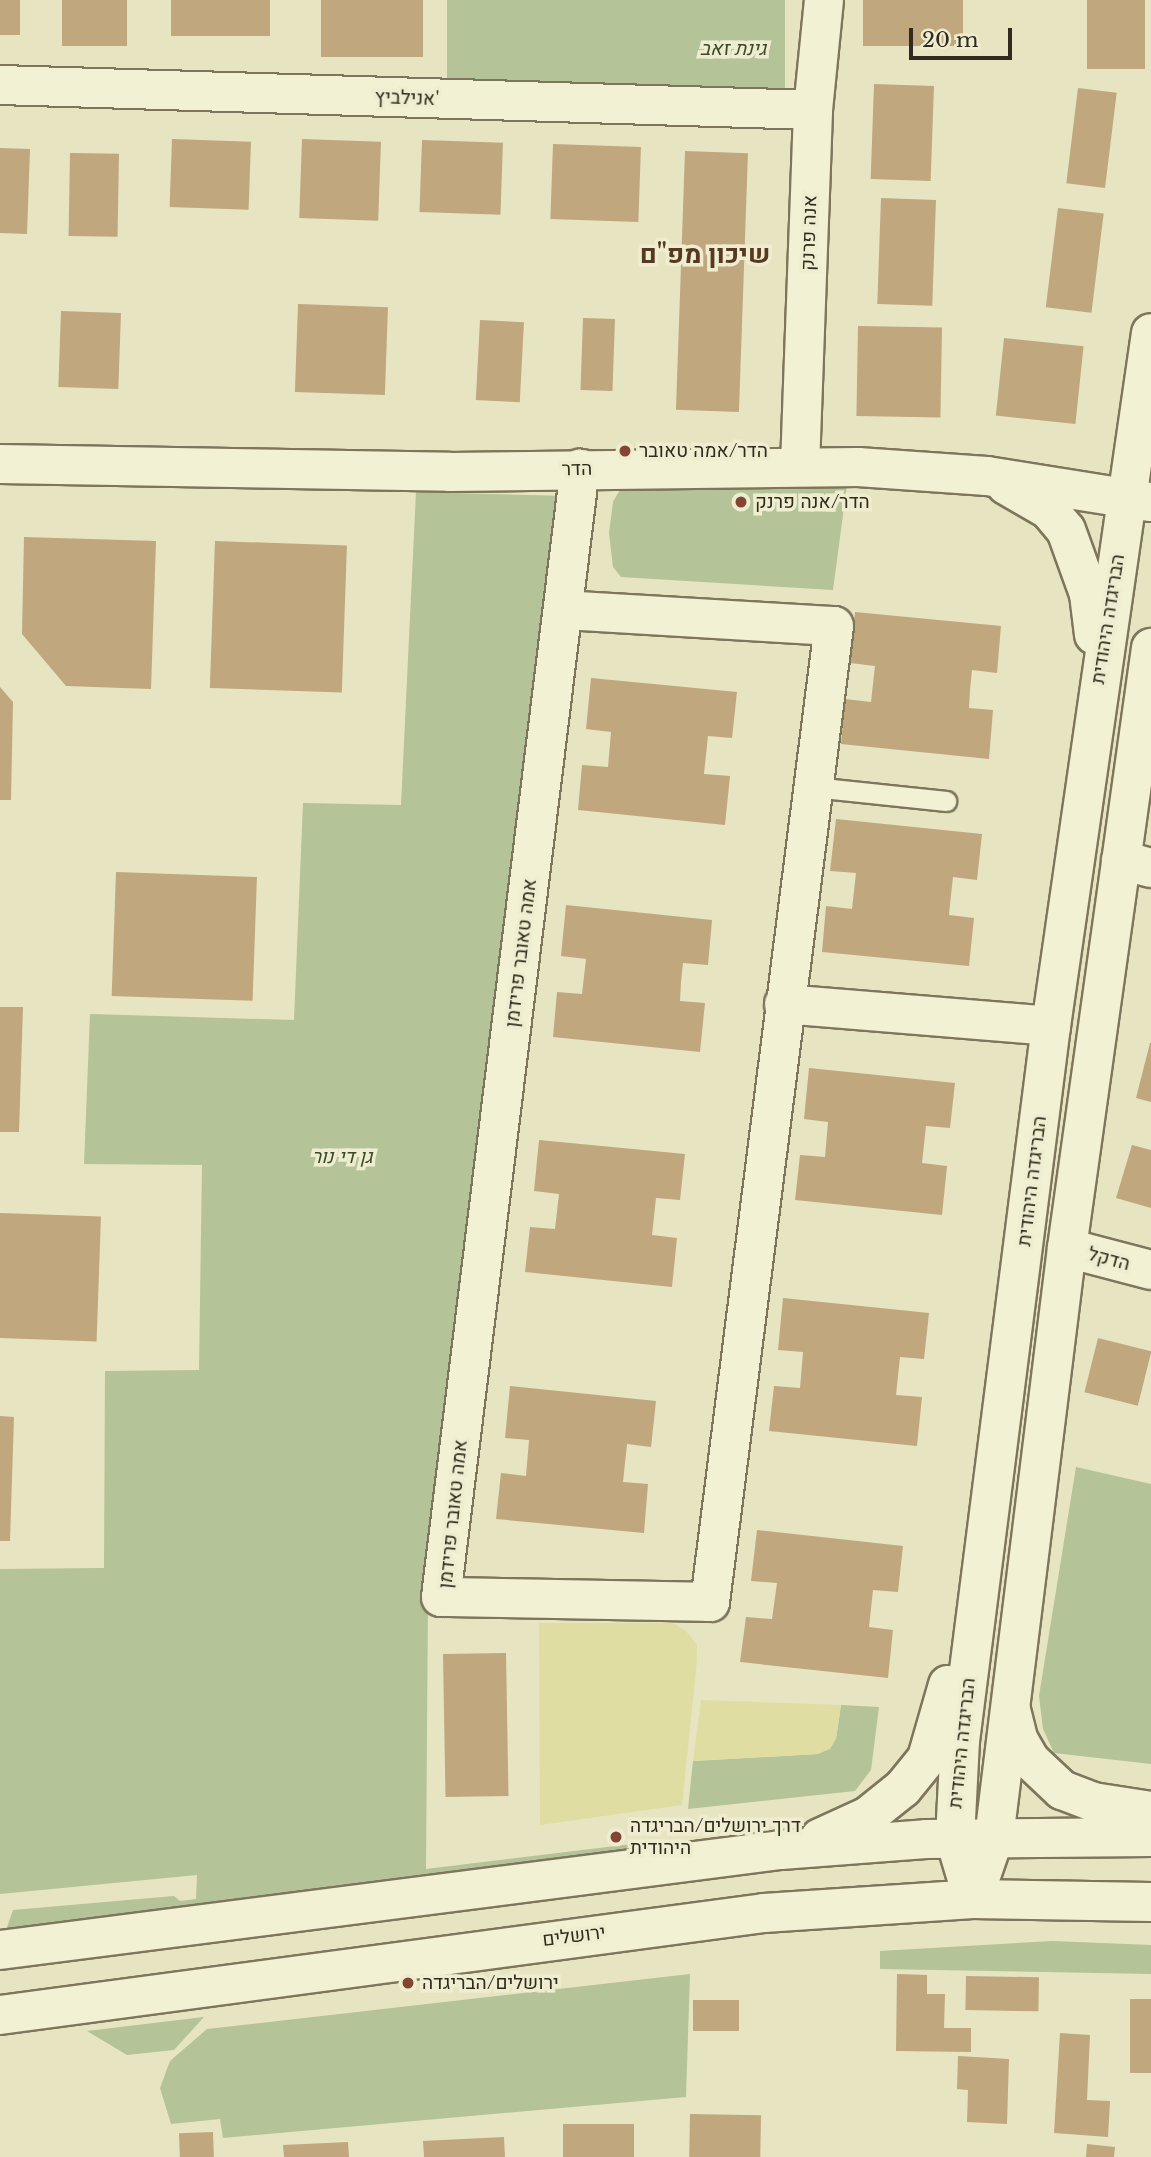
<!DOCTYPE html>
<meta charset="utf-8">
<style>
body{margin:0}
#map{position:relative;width:1151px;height:2157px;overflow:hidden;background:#e7e4c2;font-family:"Libre Baskerville",Heebo,serif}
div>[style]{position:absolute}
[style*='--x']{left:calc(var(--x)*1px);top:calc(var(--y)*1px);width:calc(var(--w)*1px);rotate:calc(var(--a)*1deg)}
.green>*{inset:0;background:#b4c398;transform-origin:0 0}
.sand>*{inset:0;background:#dfdda2}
.building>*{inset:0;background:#c0a77d;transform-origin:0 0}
.roads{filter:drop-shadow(2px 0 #7e765c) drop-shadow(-2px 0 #7e765c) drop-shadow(0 2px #7e765c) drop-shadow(0 -2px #7e765c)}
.lane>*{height:19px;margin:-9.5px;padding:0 9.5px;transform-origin:9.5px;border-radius:9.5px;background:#f3f1d4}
.street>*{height:38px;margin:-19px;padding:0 19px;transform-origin:19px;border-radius:19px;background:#f3f1d4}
.secondary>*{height:38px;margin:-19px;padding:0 19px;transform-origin:19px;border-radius:19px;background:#f3f1d4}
.dots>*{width:19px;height:19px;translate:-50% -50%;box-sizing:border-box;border:4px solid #efedd0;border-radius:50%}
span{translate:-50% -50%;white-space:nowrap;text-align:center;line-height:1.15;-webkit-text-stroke:7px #efedd0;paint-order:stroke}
.park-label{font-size:19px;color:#394a27;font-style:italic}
.street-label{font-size:19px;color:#302b1e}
.poi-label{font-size:19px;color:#302b1e}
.left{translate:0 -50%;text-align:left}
.district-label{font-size:26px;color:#573923;font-weight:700}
.scale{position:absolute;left:909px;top:28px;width:103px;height:32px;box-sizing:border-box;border:4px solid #302b1e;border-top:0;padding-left:9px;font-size:21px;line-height:24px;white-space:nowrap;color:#302b1e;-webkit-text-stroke:5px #efedd0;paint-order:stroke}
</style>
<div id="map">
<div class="green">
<div style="left:447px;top:0;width:338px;height:90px"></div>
<div style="clip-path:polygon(847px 485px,833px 590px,621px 577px,613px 567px,609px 533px,613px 502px,622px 486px)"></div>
<div style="clip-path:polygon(416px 492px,567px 496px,428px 1597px,426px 1869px,657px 1841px,658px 1847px,6px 1930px,13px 1910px,174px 1896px,180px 1901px,196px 1899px,197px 1875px,0 1894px,0 1569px,104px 1568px,105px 1371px,199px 1370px,202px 1165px,84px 1164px,90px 1014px,294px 1020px,303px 803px,401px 805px)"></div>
<div style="clip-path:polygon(1076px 1467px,1151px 1484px,1151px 1764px,1054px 1753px,1043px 1729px,1039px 1696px)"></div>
<div style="clip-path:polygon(841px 1705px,879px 1707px,871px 1770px,855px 1791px,688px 1809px,693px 1761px,818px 1754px,836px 1739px)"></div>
<div style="clip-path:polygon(1052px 1941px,1151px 1945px,1151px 1974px,880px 1969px,880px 1951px)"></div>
<div style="clip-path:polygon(690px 1974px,686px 2097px,223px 2138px,220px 2119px,171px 2124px,160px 2088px,170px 2061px,207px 2029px)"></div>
<div style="clip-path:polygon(204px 2017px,174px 2050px,127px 2055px,87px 2031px)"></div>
</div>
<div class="sand">
<div style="clip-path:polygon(539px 1623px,673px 1623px,686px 1631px,697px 1645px,697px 1660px,682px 1805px,540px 1825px)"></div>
<div style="clip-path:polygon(701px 1700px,841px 1705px,836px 1739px,830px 1749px,818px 1754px,693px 1761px)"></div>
</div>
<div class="building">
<div style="left:0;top:0;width:20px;height:35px"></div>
<div style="left:62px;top:0;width:65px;height:46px"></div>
<div style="left:171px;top:0;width:99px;height:36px"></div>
<div style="left:321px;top:0;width:102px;height:57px"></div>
<div style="left:863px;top:0;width:100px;height:46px"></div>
<div style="left:1087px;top:0;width:58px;height:69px"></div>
<div style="left:874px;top:84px;width:60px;height:95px;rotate:2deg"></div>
<div style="left:1078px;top:88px;width:39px;height:96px;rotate:7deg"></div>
<div style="left:172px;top:139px;width:79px;height:68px;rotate:2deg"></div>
<div style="left:302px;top:139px;width:79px;height:79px;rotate:2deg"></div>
<div style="left:422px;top:140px;width:81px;height:72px;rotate:2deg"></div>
<div style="left:553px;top:144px;width:88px;height:75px;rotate:2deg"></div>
<div style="left:0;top:148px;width:30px;height:85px;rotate:2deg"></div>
<div style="left:685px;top:151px;width:63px;height:259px;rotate:2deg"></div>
<div style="left:70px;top:153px;width:49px;height:83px;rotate:1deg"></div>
<div style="left:881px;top:198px;width:55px;height:106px;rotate:2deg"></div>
<div style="left:1058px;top:208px;width:46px;height:100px;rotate:7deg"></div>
<div style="left:298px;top:304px;width:90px;height:88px;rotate:2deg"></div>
<div style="left:61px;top:311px;width:60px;height:76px;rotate:2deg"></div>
<div style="left:583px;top:318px;width:32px;height:72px;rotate:2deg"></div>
<div style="left:480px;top:320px;width:44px;height:80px;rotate:3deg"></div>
<div style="left:858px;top:326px;width:84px;height:90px;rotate:1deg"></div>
<div style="left:1004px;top:338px;width:80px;height:78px;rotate:6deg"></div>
<div style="clip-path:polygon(24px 537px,156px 541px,151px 689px,66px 686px,22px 634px)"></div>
<div style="left:215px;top:541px;width:132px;height:147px;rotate:2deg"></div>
<div style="clip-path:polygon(855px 612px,1001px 626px,997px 673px,972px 670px,970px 690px,969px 708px,993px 710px,989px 759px,841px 744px,845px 699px,871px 702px,875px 666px,850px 663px)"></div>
<div style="clip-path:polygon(591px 678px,737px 692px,732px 738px,708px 736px,704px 774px,730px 776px,725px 825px,578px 810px,582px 765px,608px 767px,611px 732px,586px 729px)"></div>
<div style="clip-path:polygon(0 687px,13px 702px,11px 800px,0 800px)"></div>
<div style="clip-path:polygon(836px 819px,982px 834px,977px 880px,953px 877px,951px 895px,949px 915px,974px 918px,969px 966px,822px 952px,826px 906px,852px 909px,856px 873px,830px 871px)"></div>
<div style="left:116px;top:872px;width:141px;height:124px;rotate:2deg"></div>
<div style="clip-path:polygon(566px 905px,712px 920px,708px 965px,683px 963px,681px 982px,680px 1001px,705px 1003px,700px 1052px,553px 1037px,557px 992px,582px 994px,586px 959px,561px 956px)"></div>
<div style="clip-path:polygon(0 1007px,23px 1007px,19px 1132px,0 1132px)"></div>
<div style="clip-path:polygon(1150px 1043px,1151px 1043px,1151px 1102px,1136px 1098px)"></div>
<div style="clip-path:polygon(809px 1068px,955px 1083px,950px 1128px,926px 1126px,922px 1163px,947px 1166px,942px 1215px,795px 1200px,800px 1155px,825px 1157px,828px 1122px,804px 1119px)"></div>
<div style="clip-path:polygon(539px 1140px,685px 1154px,680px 1200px,656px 1198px,652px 1235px,677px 1238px,672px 1287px,525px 1272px,530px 1227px,555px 1229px,559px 1194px,534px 1191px)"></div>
<div style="clip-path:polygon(1132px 1145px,1151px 1150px,1151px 1208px,1116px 1198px)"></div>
<div style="left:0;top:1213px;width:101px;height:125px;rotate:2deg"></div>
<div style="clip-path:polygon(783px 1298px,929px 1313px,924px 1359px,900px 1357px,896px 1395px,922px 1397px,917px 1446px,769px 1431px,774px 1386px,800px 1388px,803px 1352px,778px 1350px)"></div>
<div style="left:1098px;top:1338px;width:55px;height:56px;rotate:14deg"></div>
<div style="clip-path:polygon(510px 1386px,656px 1401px,651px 1447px,627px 1444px,623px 1482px,648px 1484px,644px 1533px,496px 1519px,501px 1473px,526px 1476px,529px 1440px,505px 1438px)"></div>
<div style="clip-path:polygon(0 1416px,14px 1417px,10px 1541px,0 1541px)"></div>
<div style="clip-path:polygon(757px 1530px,903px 1546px,898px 1592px,873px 1590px,869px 1627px,893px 1630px,888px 1678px,740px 1662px,746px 1617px,772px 1619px,777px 1583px,751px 1581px)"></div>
<div style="left:506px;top:1653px;width:143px;height:63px;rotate:89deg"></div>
<div style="clip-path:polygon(897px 1974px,927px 1975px,927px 1994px,945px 1994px,944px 2028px,971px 2028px,971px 2052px,896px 2051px)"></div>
<div style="left:966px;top:1976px;width:73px;height:34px;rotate:1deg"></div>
<div style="left:1130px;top:1999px;width:21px;height:74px"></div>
<div style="left:693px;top:2000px;width:46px;height:31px"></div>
<div style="clip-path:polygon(1060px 2033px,1090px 2035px,1087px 2100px,1110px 2101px,1108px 2137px,1054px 2133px)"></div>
<div style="clip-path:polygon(958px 2056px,1009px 2059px,1007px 2124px,967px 2122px,968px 2090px,957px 2089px)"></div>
<div style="left:690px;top:2114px;width:71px;height:43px;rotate:1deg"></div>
<div style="left:563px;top:2124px;width:71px;height:33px"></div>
<div style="left:213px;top:2132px;width:25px;height:34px;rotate:88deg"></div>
<div style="clip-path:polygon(504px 2137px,505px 2157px,424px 2157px,423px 2141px)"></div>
<div style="clip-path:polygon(348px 2142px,349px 2157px,284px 2157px,283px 2145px)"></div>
<div style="clip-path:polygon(1087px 2144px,1115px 2147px,1114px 2157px,1086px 2157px)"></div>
</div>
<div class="roads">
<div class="lane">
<div style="--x:813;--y:787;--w:134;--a:6"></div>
</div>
<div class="street">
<div style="--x:0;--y:85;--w:813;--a:1.76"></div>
<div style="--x:800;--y:466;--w:356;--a:-87.9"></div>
<div style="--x:813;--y:110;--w:111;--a:-84.3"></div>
<div style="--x:563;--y:610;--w:271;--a:3.4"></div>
<div style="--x:834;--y:626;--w:984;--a:97.24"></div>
<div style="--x:710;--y:1602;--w:269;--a:-178.9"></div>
<div style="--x:441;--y:1597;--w:1137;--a:-82.98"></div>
<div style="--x:1121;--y:860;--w:31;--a:15"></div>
<div style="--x:784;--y:1004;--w:268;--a:4.7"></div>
<div style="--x:1067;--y:1248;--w:87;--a:14.7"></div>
</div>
<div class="secondary">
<div style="--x:0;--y:464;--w:450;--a:1"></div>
<div style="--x:450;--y:472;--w:408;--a:-0.7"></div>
<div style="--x:858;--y:467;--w:129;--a:4"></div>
<div style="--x:987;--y:476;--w:165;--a:9.1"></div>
<div style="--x:1006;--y:485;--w:50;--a:30.2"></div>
<div style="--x:1049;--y:510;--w:26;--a:50"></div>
<div style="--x:1066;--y:530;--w:68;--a:70.2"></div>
<div style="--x:1089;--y:594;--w:41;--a:83"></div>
<div style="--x:1011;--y:1710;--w:30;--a:76"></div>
<div style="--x:1018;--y:1739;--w:24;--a:60"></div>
<div style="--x:1030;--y:1760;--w:44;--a:43.2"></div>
<div style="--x:1062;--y:1790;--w:33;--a:21"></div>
<div style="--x:1093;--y:1802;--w:59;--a:8.8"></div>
<div style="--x:820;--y:1838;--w:53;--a:-24.6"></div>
<div style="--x:868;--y:1816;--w:45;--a:-38.7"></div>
<div style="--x:903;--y:1788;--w:38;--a:-51"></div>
<div style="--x:927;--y:1758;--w:76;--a:-74"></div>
<div style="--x:973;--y:1899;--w:63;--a:-106.7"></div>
<div style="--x:955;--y:1839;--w:98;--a:-87.1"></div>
<div style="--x:960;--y:1741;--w:721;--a:-82.75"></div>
<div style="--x:1051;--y:1026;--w:700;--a:-81.79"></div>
<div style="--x:973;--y:1899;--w:65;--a:-71"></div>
<div style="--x:994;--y:1838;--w:594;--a:-82.95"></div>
<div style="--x:1067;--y:1248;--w:606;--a:-82.03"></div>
<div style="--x:0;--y:1950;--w:787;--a:-7.3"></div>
<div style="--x:781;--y:1850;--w:145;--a:-4.3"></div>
<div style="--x:926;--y:1839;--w:225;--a:-0.5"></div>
<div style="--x:0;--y:2015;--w:771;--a:-7.6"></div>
<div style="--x:764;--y:1913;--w:209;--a:-3.8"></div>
<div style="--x:973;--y:1899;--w:178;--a:1"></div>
</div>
</div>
<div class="dots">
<div style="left:625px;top:451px;background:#854534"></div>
<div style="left:741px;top:502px;background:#854534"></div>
<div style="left:616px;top:1837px;background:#854534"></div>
<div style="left:408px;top:1983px;background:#854534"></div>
</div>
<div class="park-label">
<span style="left:733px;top:49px">גינת זאב</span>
<span style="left:342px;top:1157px">גן די נור</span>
</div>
<div class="street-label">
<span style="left:407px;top:98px;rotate:2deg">אנילביץ'</span>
<span style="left:809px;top:233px;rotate:-88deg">אנה פרנק</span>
<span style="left:577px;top:469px;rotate:-2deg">הדר</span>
<span style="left:1108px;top:619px;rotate:-81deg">הבריגדה היהודית</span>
<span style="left:521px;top:953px;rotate:-83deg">אמה טאובר פרידמן</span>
<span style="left:1032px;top:1181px;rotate:-83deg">הבריגדה היהודית</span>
<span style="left:1109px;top:1259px;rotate:15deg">הדקל</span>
<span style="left:453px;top:1514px;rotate:-84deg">אמה טאובר פרידמן</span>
<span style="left:962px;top:1743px;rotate:-84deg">הבריגדה היהודית</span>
<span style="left:574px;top:1936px;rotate:-7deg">ירושלים</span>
</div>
<div class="poi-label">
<span class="left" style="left:639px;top:451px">הדר/אמה טאובר</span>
<span class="left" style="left:755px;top:502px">הדר/אנה פרנק</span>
<span class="left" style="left:630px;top:1837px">דרך ירושלים/הבריגדה<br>היהודית</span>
<span class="left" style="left:422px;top:1983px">ירושלים/הבריגדה</span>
</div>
<div class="district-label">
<span style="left:705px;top:255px">שיכון מפ"ם</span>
</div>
<div class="scale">20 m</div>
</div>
